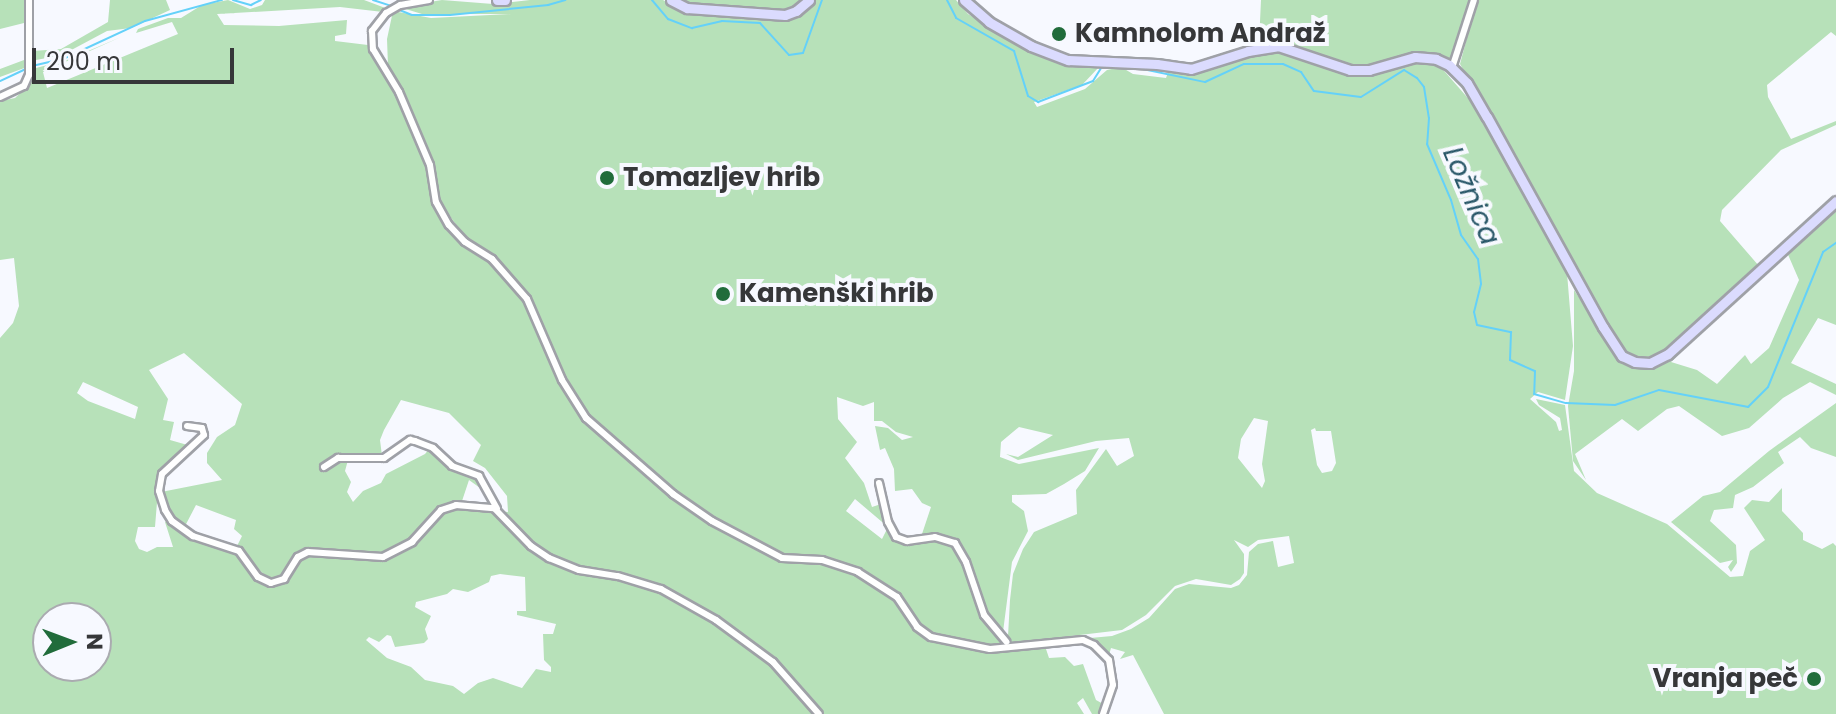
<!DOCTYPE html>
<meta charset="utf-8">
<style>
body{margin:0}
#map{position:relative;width:1836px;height:714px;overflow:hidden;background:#f7f9ff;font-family:Poppins,sans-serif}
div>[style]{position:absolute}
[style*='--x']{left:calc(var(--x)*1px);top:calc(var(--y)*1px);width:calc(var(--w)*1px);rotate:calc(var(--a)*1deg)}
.green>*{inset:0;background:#b7e1b9}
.stream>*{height:2px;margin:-1px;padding:0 1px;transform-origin:1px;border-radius:1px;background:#64d1f9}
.roads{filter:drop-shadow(2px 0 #9fa1a7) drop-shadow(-2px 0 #9fa1a7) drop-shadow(0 2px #9fa1a7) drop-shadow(0 -2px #9fa1a7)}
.street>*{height:6px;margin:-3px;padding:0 3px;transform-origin:3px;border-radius:3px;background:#fff}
.secondary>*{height:9px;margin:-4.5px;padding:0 4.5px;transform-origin:4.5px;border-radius:4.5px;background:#dbdbfe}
.dots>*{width:22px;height:22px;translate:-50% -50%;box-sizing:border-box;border:4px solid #f7f9ff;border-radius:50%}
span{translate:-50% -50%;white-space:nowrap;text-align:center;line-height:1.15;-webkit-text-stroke:8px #f7f9ff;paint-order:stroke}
.poi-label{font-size:26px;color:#363739;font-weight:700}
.left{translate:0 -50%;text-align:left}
.right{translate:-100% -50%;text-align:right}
.water-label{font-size:28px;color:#2a5869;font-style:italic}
.north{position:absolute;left:32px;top:602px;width:80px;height:80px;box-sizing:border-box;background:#f7f9ff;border:2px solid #aaabb0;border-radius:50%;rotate:89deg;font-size:22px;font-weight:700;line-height:32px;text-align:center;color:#363739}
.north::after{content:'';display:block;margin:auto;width:28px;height:36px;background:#216c3b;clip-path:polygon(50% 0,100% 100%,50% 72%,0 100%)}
.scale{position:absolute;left:32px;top:48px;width:202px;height:36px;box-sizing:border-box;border:4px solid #363739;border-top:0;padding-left:10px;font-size:24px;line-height:28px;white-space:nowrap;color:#363739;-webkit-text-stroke:6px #f7f9ff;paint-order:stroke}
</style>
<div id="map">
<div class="green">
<div style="clip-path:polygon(0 0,27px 0,27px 67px,0 77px,0 69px,24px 60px,24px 23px,0 29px)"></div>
<div style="clip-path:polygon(110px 0,166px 0,170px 10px,131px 28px,107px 31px,62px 55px,31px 61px,32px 51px,61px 49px,108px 22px)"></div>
<div style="clip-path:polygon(evenodd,228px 0,250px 9px,262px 5px,265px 0,364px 0,388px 9px,383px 12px,340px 7px,217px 14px,224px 25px,279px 26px,347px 20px,346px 34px,335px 36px,335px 41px,368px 45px,397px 91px,422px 158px,428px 166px,434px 201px,447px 226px,492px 261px,517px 288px,530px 309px,559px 381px,586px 420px,639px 469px,702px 517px,777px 560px,827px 563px,864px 577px,889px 592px,930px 639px,987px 651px,1045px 646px,1049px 658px,1065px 657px,1074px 666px,1083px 664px,1096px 700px,1105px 705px,1101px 714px,1092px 714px,1083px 698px,1077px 703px,1084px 714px,0 714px,0 338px,13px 323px,19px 306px,14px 258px,0 260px,0 101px,15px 98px,27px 87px,32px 69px,67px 60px,121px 37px,43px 72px,47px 88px,178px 34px,172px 22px,136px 33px,138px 29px,168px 18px,181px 18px,202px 5px,228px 0,184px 353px,242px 404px,235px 425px,217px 437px,207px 453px,207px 463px,222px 480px,161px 492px,166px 510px,184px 528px,196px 505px,236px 520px,234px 529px,242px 536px,236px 548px,271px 581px,283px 578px,290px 562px,305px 550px,381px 555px,416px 537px,433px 515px,462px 501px,469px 480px,487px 493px,473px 473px,447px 464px,430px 448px,425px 454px,386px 474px,381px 483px,363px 491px,353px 502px,347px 492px,351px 482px,345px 471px,348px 460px,382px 456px,380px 440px,384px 430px,401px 400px,449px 413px,481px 445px,473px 461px,485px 468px,507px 496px,508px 512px,453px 507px,435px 518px,417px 540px,375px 559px,305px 554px,294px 562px,285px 580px,277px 586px,266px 581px,244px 557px,183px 531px,169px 520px,165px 522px,173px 547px,157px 547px,147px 552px,139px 549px,135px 541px,138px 527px,155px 527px,158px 490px,166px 468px,191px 446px,170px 440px,174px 422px,163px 420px,168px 399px,149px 370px,184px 353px,228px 0,83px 382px,138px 407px,135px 419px,88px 401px,77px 393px,83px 382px,228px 0,500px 574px,525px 577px,526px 611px,517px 611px,517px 615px,556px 624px,553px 634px,543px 634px,544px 660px,551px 667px,551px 672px,536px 669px,522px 688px,493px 678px,478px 683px,464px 694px,453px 686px,425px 680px,411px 667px,387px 658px,366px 640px,369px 637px,379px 642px,387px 635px,391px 636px,395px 647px,424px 643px,428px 639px,425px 629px,431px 616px,415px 607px,416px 602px,447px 594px,453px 589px,468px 592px,489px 582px,491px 576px,500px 574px,228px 0,48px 618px,96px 618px,96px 666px,48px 666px,48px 618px)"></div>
<div style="clip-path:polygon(evenodd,442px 0,493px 4px,530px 0,663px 0,689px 14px,786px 19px,803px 13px,815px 0,956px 0,968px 14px,1028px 49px,1072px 67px,1099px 67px,1082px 85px,1034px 102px,1037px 107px,1085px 89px,1107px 70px,1121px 67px,1133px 74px,1166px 78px,1169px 70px,1191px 73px,1249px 53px,1277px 50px,1348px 72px,1416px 62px,1439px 65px,1480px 112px,1567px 273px,1573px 346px,1565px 400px,1538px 392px,1530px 399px,1556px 422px,1559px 431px,1562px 430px,1560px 418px,1539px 405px,1536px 399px,1565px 405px,1574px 471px,1597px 493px,1667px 524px,1730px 577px,1743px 576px,1750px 551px,1765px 540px,1744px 508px,1752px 500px,1769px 502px,1782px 488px,1782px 511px,1803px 533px,1803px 540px,1822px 549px,1833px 543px,1836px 546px,1836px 714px,1164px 714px,1133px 655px,1120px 659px,1125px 652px,1111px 648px,1109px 655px,1090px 638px,1112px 636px,1131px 629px,1149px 618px,1175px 589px,1189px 584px,1231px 588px,1239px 585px,1247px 575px,1249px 552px,1258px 544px,1273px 541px,1278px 567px,1294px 563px,1289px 536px,1258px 540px,1248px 547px,1234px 540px,1244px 554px,1244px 573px,1240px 579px,1231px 585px,1196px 579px,1175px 586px,1146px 615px,1122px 630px,1012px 643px,1008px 636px,1010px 600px,1013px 574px,1023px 549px,1034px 532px,1077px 514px,1076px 490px,1106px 449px,1117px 466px,1134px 456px,1129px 438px,1096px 441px,1018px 460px,1006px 454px,1018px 457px,1053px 435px,1019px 427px,1001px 442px,1000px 457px,1019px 464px,1099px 448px,1085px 471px,1064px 484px,1046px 494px,1012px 495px,1012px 502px,1024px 511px,1028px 531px,1012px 562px,1003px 632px,987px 615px,968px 562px,958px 543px,944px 535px,922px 534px,931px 507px,922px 503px,912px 489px,895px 491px,894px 469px,885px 448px,880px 450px,875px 426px,888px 428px,902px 440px,913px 437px,896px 432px,882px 421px,874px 421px,874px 402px,863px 406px,837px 397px,838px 419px,857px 442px,845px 458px,864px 483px,872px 507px,881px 504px,898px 535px,952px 543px,963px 558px,977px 604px,1002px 643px,995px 647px,933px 635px,922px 629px,896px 594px,859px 571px,822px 559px,784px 558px,729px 529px,674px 492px,589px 417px,565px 380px,529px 297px,501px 264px,468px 241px,438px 200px,433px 173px,401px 89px,388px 66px,387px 39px,393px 11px,431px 18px,511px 14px,422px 14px,399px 7px,442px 0,1254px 418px,1268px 421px,1262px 464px,1265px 481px,1262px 488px,1238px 458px,1241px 439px,1254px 418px,442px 0,1315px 428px,1316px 431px,1331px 431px,1336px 463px,1332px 471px,1322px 473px,1317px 465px,1311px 430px,1315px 428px,442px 0,855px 499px,888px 527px,882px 539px,846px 511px,855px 499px)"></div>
<div style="clip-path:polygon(677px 0,806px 0,786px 11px,694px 5px)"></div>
<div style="clip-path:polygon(1261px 0,1470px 0,1451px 59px,1430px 53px,1410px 54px,1365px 67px,1348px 65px,1287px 45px,1259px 43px)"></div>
<div style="clip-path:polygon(1477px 0,1836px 0,1836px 36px,1831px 32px,1767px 85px,1768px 97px,1791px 139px,1836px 121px,1836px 125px,1781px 150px,1722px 210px,1720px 221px,1759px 266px,1664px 352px,1641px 359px,1633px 357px,1617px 343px,1460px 64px)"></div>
<div style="clip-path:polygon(1836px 204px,1836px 325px,1818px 318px,1791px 363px,1836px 384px,1836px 395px,1810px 382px,1783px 398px,1749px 428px,1722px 436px,1679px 406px,1667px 409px,1638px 431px,1622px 419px,1575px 454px,1586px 480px,1573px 461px,1568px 406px,1574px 371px,1574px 290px,1620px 359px,1643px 369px,1660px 366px,1731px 301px,1671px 362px,1697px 370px,1717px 384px,1745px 355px,1751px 364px,1769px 348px,1799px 280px,1786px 250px)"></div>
<div style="clip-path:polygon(1836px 403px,1836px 457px,1811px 448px,1800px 437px,1778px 452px,1784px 463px,1753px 487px,1735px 495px,1733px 508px,1714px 510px,1710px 521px,1736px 545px,1737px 563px,1731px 572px,1728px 567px,1733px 560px,1720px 563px,1671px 522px,1703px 496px,1720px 492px,1769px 451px)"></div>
</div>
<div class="stream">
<div style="--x:233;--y:0;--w:19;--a:16"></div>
<div style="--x:251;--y:5;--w:11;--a:-27"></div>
<div style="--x:373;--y:0;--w:19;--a:18"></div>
<div style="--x:652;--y:0;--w:25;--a:50"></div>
<div style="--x:668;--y:19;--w:26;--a:21"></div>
<div style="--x:692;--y:28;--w:31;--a:-13"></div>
<div style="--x:722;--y:21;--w:38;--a:3"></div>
<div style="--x:760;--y:23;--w:43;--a:47.8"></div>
<div style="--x:789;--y:55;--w:14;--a:-8"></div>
<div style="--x:803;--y:53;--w:56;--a:-70.3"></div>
<div style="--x:947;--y:0;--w:20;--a:63"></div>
<div style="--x:956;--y:18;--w:67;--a:29.6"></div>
<div style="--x:1014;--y:51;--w:47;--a:72.7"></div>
<div style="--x:1028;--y:96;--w:12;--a:31"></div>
<div style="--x:1038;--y:102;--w:59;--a:-20.9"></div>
<div style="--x:1093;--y:81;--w:15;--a:-58"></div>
<div style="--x:1101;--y:68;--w:18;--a:-3"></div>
<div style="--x:397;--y:9;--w:16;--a:22"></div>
<div style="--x:412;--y:15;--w:38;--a:0"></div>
<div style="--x:450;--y:15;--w:99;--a:-5.8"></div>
<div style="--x:548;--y:5;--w:18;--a:-16"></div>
<div style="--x:32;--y:66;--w:32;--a:-13"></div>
<div style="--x:63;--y:59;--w:90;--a:-24.9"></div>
<div style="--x:145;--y:21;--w:80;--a:-15.3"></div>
<div style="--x:1133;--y:67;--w:74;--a:11.8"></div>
<div style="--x:1205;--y:82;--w:43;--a:-24.8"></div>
<div style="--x:1244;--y:64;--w:39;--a:0"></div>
<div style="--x:1283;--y:64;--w:20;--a:24"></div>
<div style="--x:1301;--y:72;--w:23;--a:56"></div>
<div style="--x:1314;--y:91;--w:47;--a:7.3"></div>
<div style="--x:1361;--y:97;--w:51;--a:-32.1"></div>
<div style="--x:1404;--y:70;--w:15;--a:32"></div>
<div style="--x:1417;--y:78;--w:11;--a:52"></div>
<div style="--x:1424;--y:87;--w:31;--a:81"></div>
<div style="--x:1429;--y:118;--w:26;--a:94"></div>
<div style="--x:1427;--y:144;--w:61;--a:66.8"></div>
<div style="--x:1451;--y:200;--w:36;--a:74"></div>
<div style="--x:1461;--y:235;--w:29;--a:55"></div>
<div style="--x:1478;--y:259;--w:25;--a:83"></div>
<div style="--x:1481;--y:284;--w:29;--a:104"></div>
<div style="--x:1474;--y:312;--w:13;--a:77"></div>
<div style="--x:1477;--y:325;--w:35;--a:12"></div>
<div style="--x:1511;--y:332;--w:28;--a:92"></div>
<div style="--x:1510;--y:360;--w:27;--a:24"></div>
<div style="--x:1535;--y:371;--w:23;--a:92"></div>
<div style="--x:1534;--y:394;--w:33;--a:16"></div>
<div style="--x:1566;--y:403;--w:49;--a:2.3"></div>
<div style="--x:1615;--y:405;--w:46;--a:-18.8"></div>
<div style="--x:1659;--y:390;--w:91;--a:10.8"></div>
<div style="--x:1748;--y:407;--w:28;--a:-45"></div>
<div style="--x:1768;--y:387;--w:146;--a:-67.8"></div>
<div style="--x:1823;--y:252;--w:16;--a:-35"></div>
<div style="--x:0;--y:81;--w:29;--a:-25"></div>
</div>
<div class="roads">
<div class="street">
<div style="--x:429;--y:0;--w:29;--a:170"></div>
<div style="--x:400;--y:5;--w:16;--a:150"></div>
<div style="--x:386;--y:13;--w:23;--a:128"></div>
<div style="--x:372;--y:31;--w:18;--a:87"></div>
<div style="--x:373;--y:49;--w:50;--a:58.8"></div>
<div style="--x:399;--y:92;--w:79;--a:67"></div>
<div style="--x:430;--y:165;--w:37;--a:81"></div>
<div style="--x:436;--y:202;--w:26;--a:61"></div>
<div style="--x:449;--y:225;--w:23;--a:47"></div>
<div style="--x:465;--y:242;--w:32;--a:32"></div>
<div style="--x:492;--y:259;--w:53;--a:48.8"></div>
<div style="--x:527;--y:299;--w:88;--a:66.6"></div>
<div style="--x:562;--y:380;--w:45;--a:57.7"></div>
<div style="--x:586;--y:418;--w:116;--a:41.1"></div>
<div style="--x:673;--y:494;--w:47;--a:34.7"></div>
<div style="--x:712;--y:521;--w:79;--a:27.9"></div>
<div style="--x:782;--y:558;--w:40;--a:2.9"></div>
<div style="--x:822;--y:560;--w:38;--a:18"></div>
<div style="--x:858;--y:572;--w:46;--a:32.7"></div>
<div style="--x:897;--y:597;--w:36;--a:56"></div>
<div style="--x:917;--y:627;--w:17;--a:36"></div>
<div style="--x:931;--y:637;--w:60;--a:11.5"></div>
<div style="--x:990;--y:649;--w:93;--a:-5.5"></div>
<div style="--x:1083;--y:640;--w:12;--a:24"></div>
<div style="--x:1094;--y:645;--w:21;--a:45"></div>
<div style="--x:1109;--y:660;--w:25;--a:81"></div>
<div style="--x:1113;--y:685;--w:31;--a:109"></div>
<div style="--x:1452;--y:68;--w:71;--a:-72.1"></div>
<div style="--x:0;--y:97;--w:26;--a:-25"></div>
<div style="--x:24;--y:86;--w:12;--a:-66"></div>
<div style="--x:29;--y:75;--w:75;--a:-90"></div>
<div style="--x:187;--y:426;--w:15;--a:8"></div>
<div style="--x:202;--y:428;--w:7;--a:74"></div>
<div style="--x:204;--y:435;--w:57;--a:137.1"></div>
<div style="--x:162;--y:474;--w:17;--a:100"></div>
<div style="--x:159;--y:491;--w:20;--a:72"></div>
<div style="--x:165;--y:510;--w:13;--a:58"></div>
<div style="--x:172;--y:521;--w:26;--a:36"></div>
<div style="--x:193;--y:536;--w:48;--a:18.1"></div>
<div style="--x:239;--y:551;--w:32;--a:54"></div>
<div style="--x:258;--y:577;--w:14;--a:25"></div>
<div style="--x:271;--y:583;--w:14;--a:-17"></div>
<div style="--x:284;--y:579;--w:26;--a:-58"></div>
<div style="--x:298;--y:557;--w:11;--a:-27"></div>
<div style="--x:308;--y:552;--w:75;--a:3.8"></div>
<div style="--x:383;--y:557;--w:33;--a:-27"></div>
<div style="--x:412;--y:542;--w:43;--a:-47.8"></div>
<div style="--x:441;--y:510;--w:16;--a:-18"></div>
<div style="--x:456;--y:505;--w:38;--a:5"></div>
<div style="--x:494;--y:508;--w:53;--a:45.8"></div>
<div style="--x:531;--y:546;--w:22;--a:34"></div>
<div style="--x:549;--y:558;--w:32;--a:22"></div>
<div style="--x:579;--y:570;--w:39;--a:9"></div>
<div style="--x:618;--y:576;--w:45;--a:16.8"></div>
<div style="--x:661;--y:589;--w:63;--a:29.4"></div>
<div style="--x:716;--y:620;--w:71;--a:36.4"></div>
<div style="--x:773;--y:662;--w:69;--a:48.5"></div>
<div style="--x:324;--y:467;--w:17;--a:-33"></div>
<div style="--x:338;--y:458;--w:46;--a:0"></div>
<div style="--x:384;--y:458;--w:32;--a:-35"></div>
<div style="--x:410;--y:440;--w:5;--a:11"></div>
<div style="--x:415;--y:441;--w:19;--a:21"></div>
<div style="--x:433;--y:448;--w:26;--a:43"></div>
<div style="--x:452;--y:466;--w:29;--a:20"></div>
<div style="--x:479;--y:476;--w:37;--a:61"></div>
<div style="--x:879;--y:483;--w:40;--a:77"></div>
<div style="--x:888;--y:522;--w:17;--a:62"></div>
<div style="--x:896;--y:537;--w:12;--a:20"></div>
<div style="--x:907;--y:541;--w:28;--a:-8"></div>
<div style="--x:935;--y:537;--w:21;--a:17"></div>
<div style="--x:955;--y:543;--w:22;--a:60"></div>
<div style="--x:966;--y:562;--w:56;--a:71.2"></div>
<div style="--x:984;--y:615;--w:35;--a:50"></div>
</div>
<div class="secondary">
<div style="--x:497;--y:0;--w:8;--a:0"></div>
<div style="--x:671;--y:0;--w:18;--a:27"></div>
<div style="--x:687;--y:8;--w:98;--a:4.1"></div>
<div style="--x:785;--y:15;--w:12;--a:-20"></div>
<div style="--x:796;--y:11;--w:17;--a:-40"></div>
<div style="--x:964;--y:0;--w:33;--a:41"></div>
<div style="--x:989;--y:22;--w:48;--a:29.7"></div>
<div style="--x:1031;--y:46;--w:40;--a:21"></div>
<div style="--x:1068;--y:60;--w:89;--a:2.6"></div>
<div style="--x:1157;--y:64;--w:34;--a:8"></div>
<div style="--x:1191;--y:69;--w:60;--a:-17.5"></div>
<div style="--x:1248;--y:51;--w:30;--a:-9"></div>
<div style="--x:1278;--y:46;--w:76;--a:18.4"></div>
<div style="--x:1350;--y:70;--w:19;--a:0"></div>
<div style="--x:1369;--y:70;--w:48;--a:-15.8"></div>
<div style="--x:1415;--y:57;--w:21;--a:5"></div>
<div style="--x:1436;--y:59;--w:14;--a:25"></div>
<div style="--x:1449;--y:65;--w:25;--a:45"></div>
<div style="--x:1467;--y:83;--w:39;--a:60"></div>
<div style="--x:1487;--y:117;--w:240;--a:61.1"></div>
<div style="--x:1603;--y:327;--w:35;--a:57"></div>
<div style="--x:1622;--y:356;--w:14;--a:25"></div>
<div style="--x:1635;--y:362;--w:15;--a:4"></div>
<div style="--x:1650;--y:363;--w:20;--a:-27"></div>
<div style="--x:1668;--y:354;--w:227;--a:-42.3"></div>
</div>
</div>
<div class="dots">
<div style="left:1059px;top:34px;background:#216c3b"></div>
<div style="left:607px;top:178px;background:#216c3b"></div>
<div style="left:723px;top:294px;background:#216c3b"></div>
<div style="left:1814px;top:679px;background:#216c3b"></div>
</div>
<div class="poi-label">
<span class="left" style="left:1075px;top:34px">Kamnolom Andraž</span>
<span class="left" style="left:623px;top:178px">Tomazljev hrib</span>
<span class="left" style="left:739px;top:294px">Kamenški hrib</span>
<span class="right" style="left:1798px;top:679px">Vranja peč</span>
</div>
<div class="water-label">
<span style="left:1471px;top:196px;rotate:67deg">Ložnica</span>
</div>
<div class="north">N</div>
<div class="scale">200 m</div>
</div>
